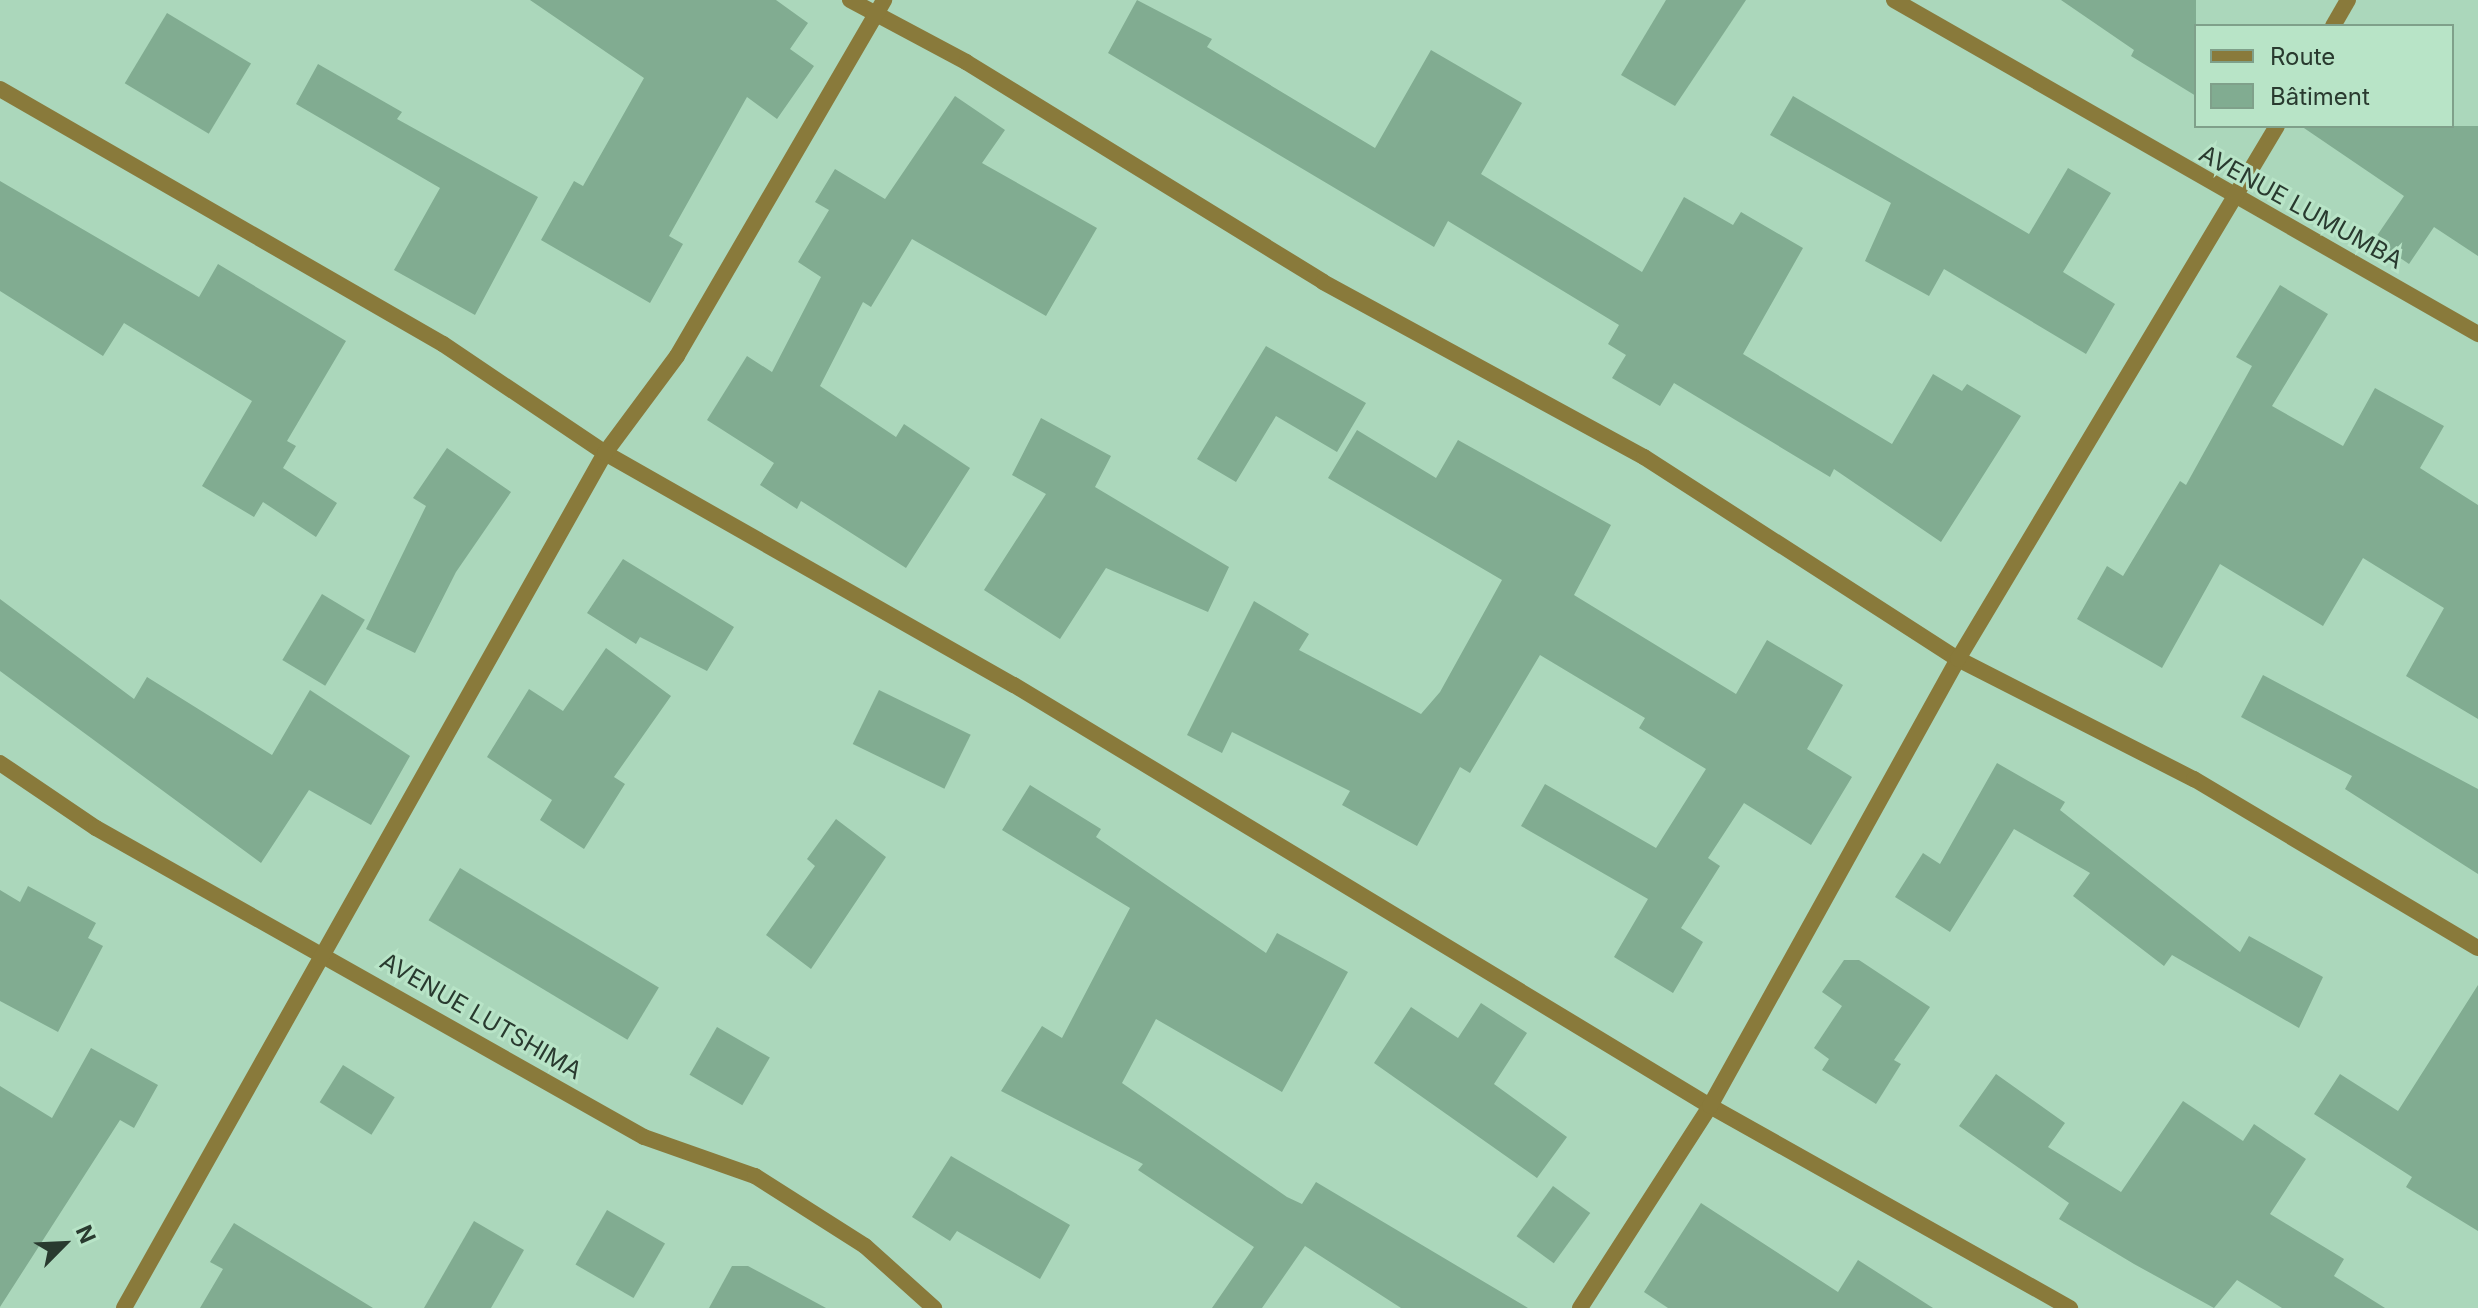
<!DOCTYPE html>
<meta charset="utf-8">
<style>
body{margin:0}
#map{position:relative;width:2478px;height:1308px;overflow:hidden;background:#abd7bb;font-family:Inter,sans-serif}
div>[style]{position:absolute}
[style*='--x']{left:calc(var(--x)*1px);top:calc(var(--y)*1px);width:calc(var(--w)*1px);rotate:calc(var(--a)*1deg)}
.building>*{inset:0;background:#81ac91;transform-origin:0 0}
.street>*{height:16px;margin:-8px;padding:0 8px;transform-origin:8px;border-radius:8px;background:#897a3b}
span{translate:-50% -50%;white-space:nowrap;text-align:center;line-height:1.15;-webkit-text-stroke:6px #b8e4c7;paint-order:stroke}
.street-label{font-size:24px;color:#293a2f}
.legend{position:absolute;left:2194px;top:24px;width:260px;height:104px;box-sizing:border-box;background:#b8e4c7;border:2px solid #7fa08a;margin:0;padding:10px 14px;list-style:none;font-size:24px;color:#293a2f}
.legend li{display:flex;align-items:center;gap:16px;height:40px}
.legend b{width:40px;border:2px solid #7fa08a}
.north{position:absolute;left:24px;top:1204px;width:80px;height:80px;-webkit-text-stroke:6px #b8e4c7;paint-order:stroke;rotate:66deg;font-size:22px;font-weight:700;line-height:32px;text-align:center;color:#293a2f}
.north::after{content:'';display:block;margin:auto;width:28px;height:36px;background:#293a2f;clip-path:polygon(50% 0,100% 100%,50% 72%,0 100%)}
</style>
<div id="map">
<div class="building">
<div style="clip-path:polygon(530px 0,776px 0,808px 23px,790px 49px,814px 66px,777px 119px,747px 97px,669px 236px,683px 244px,650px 303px,541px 240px,574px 181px,583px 186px,644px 78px)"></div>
<div style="clip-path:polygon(1137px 0,1212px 39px,1207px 47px,1375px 148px,1431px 50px,1522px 103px,1481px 174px,1642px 272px,1684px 197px,1733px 225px,1741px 212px,1803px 248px,1743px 354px,1892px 444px,1933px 374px,1962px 391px,1967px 384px,2021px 416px,1941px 542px,1834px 469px,1830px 477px,1674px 383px,1660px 406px,1612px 378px,1626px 355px,1608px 344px,1619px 325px,1448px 221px,1434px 247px,1108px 53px)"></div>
<div style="clip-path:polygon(1666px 0,1746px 0,1675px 106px,1621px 75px)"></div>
<div style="clip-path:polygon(2061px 0,2196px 0,2196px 96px,2131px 56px,2134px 50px)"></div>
<div style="left:167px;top:13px;width:98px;height:82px;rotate:31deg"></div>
<div style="clip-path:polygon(318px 64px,402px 112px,397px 119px,538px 197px,475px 315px,394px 270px,440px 188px,296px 104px)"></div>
<div style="clip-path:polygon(955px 96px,1005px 130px,982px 163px,1097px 228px,1046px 316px,912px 239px,871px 307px,863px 302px,820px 386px,896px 437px,904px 424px,970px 468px,906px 568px,801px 501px,797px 509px,760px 485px,774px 463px,707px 420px,747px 356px,772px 372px,821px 277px,798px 262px,829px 210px,815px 202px,835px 169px,885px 199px)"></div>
<div style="clip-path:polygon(1793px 96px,2029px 234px,2068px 168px,2111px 193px,2063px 272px,2115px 304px,2086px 354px,1944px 269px,1929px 296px,1865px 261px,1891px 203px,1770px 135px)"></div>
<div style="clip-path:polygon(2301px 126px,2478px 126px,2478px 256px,2434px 227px,2409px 264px,2374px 240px,2404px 196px)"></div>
<div style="clip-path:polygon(0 181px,199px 297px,218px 264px,346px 341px,287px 441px,296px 446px,283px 468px,337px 503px,316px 537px,263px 502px,254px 517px,202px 486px,252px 401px,124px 323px,103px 356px,0 291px)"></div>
<div style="clip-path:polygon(2280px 285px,2328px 314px,2272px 406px,2343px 446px,2375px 388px,2444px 426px,2420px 468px,2478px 505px,2478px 719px,2406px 676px,2444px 608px,2363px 558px,2323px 626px,2220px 564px,2162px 668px,2077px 619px,2107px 566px,2123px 576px,2180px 481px,2186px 485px,2252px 366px,2236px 357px)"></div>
<div style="clip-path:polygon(1266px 346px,1366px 403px,1337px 452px,1276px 416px,1236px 482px,1197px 459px)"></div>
<div style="clip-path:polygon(1041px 418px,1111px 456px,1095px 487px,1229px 567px,1208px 612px,1106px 568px,1060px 639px,984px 590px,1046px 494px,1012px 475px)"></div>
<div style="clip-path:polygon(1357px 430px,1436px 478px,1458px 440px,1611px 525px,1574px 595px,1736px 694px,1767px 640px,1843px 685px,1807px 749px,1852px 777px,1811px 845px,1744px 803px,1708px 858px,1720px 866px,1681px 928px,1703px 942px,1673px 993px,1614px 957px,1648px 899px,1521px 826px,1545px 784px,1656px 848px,1706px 769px,1639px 728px,1645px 718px,1540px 655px,1470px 773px,1460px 767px,1417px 846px,1342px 805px,1350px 791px,1232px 732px,1222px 753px,1187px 735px,1254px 601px,1309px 634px,1299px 650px,1421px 714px,1440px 692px,1502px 580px,1328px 478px)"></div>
<div style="clip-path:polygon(447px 448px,511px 492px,456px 572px,415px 653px,366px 629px,426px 506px,413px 498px)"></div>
<div style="clip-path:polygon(623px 559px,734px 627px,707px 671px,640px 637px,636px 644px,587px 613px)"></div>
<div style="left:322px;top:594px;width:50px;height:77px;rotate:31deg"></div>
<div style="clip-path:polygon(0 599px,134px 699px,147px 677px,272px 755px,310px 690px,410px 756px,371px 825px,309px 790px,261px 863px,0 671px)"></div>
<div style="clip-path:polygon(606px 648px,671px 696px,614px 777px,625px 784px,584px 849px,540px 820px,552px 800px,487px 757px,529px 689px,563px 711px)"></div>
<div style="clip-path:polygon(2263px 675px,2478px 789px,2478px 874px,2345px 789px,2352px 776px,2241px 717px)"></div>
<div style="left:879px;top:690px;width:102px;height:60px;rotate:26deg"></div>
<div style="clip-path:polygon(1997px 763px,2065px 802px,2060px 810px,2240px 952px,2249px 936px,2323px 977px,2299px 1028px,2172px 955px,2164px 966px,2073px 896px,2090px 873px,2014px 829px,1950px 932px,1895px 897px,1923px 853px,1940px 864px)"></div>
<div style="clip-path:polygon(1030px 785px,1101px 829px,1096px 837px,1266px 953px,1277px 933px,1348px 972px,1282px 1092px,1156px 1019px,1122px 1083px,1287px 1197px,1302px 1204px,1316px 1182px,1528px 1308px,1401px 1308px,1305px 1246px,1262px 1308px,1212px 1308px,1254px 1247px,1138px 1170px,1143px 1164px,1001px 1091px,1042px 1026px,1062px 1038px,1130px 908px,1002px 830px)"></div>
<div style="clip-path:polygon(836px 819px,886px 857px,811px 969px,766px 935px,815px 866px,807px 859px)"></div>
<div style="left:460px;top:868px;width:232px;height:61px;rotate:31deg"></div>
<div style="clip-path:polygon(28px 886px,96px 923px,88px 938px,103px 946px,58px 1032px,0 1001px,0 890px,20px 902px)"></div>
<div style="clip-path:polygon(1844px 960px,1859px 960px,1930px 1007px,1894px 1060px,1901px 1064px,1876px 1104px,1822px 1070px,1829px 1059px,1814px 1048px,1842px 1006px,1822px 992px)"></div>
<div style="clip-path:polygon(2478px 985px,2478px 1231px,2406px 1187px,2412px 1177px,2314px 1114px,2340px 1074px,2398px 1111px)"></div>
<div style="clip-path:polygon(1481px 1003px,1527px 1033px,1494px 1084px,1567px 1137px,1537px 1178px,1374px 1063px,1411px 1007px,1458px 1038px)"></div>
<div style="left:717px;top:1027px;width:61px;height:55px;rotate:30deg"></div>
<div style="clip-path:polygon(91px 1048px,158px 1085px,134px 1128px,120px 1120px,0 1307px,0 1086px,52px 1118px)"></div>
<div style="left:343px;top:1065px;width:61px;height:44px;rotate:32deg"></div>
<div style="clip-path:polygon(1996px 1074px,2065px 1123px,2048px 1147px,2121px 1192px,2183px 1101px,2243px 1141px,2254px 1124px,2306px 1159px,2270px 1214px,2344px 1259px,2334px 1276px,2385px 1308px,2282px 1308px,2237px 1280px,2214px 1308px,2134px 1264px,2059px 1219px,2069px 1203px,1959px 1126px)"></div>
<div style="clip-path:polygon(951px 1156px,1070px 1225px,1040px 1279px,957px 1231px,950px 1241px,912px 1217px)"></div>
<div style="left:1553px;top:1186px;width:46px;height:62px;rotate:36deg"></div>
<div style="clip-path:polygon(1701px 1203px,1838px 1292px,1858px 1260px,1933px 1308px,1668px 1308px,1644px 1292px)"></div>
<div style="left:607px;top:1210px;width:67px;height:63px;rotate:30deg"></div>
<div style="clip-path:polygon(474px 1221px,524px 1250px,491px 1308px,424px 1308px)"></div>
<div style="clip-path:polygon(234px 1223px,373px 1308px,200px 1308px,223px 1269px,210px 1262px)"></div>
<div style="clip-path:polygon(732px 1266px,748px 1266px,826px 1308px,709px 1308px)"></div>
</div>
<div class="street">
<div style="--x:850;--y:0;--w:132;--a:28.1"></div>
<div style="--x:966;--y:62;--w:419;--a:31.6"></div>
<div style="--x:1323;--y:282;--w:366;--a:28.6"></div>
<div style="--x:1644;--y:457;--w:373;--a:32.8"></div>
<div style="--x:1958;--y:659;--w:265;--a:27"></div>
<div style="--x:2194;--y:779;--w:330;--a:30.8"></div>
<div style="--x:1894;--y:0;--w:673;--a:29.77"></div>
<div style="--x:2333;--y:26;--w:30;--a:-60"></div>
<div style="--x:0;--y:89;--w:511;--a:29.93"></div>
<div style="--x:443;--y:344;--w:195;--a:33.9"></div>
<div style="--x:605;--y:453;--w:470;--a:29.6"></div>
<div style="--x:1014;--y:685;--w:813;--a:31.17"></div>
<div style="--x:1710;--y:1106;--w:413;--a:29.3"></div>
<div style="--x:0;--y:763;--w:116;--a:34.1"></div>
<div style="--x:96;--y:828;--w:629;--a:29.42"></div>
<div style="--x:644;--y:1137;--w:118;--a:19.4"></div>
<div style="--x:755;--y:1176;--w:130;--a:32.5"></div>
<div style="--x:865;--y:1246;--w:93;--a:41.9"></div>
<div style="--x:124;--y:1308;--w:981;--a:-60.64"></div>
<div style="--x:605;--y:453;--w:121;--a:-53.4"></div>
<div style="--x:677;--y:356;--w:412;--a:-59.8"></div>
<div style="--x:1580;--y:1308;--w:240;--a:-57.2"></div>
<div style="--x:1710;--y:1106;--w:511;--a:-60.98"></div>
<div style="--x:1958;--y:659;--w:621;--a:-59.1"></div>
</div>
<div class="street-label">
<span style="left:2301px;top:207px;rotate:29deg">AVENUE LUMUMBA</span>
<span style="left:481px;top:1016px;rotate:30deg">AVENUE LUTSHIMA</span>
</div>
<ul class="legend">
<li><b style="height:10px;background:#897a3b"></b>Route</li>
<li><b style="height:22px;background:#81ac91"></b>Bâtiment</li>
</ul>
<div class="north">N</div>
</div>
